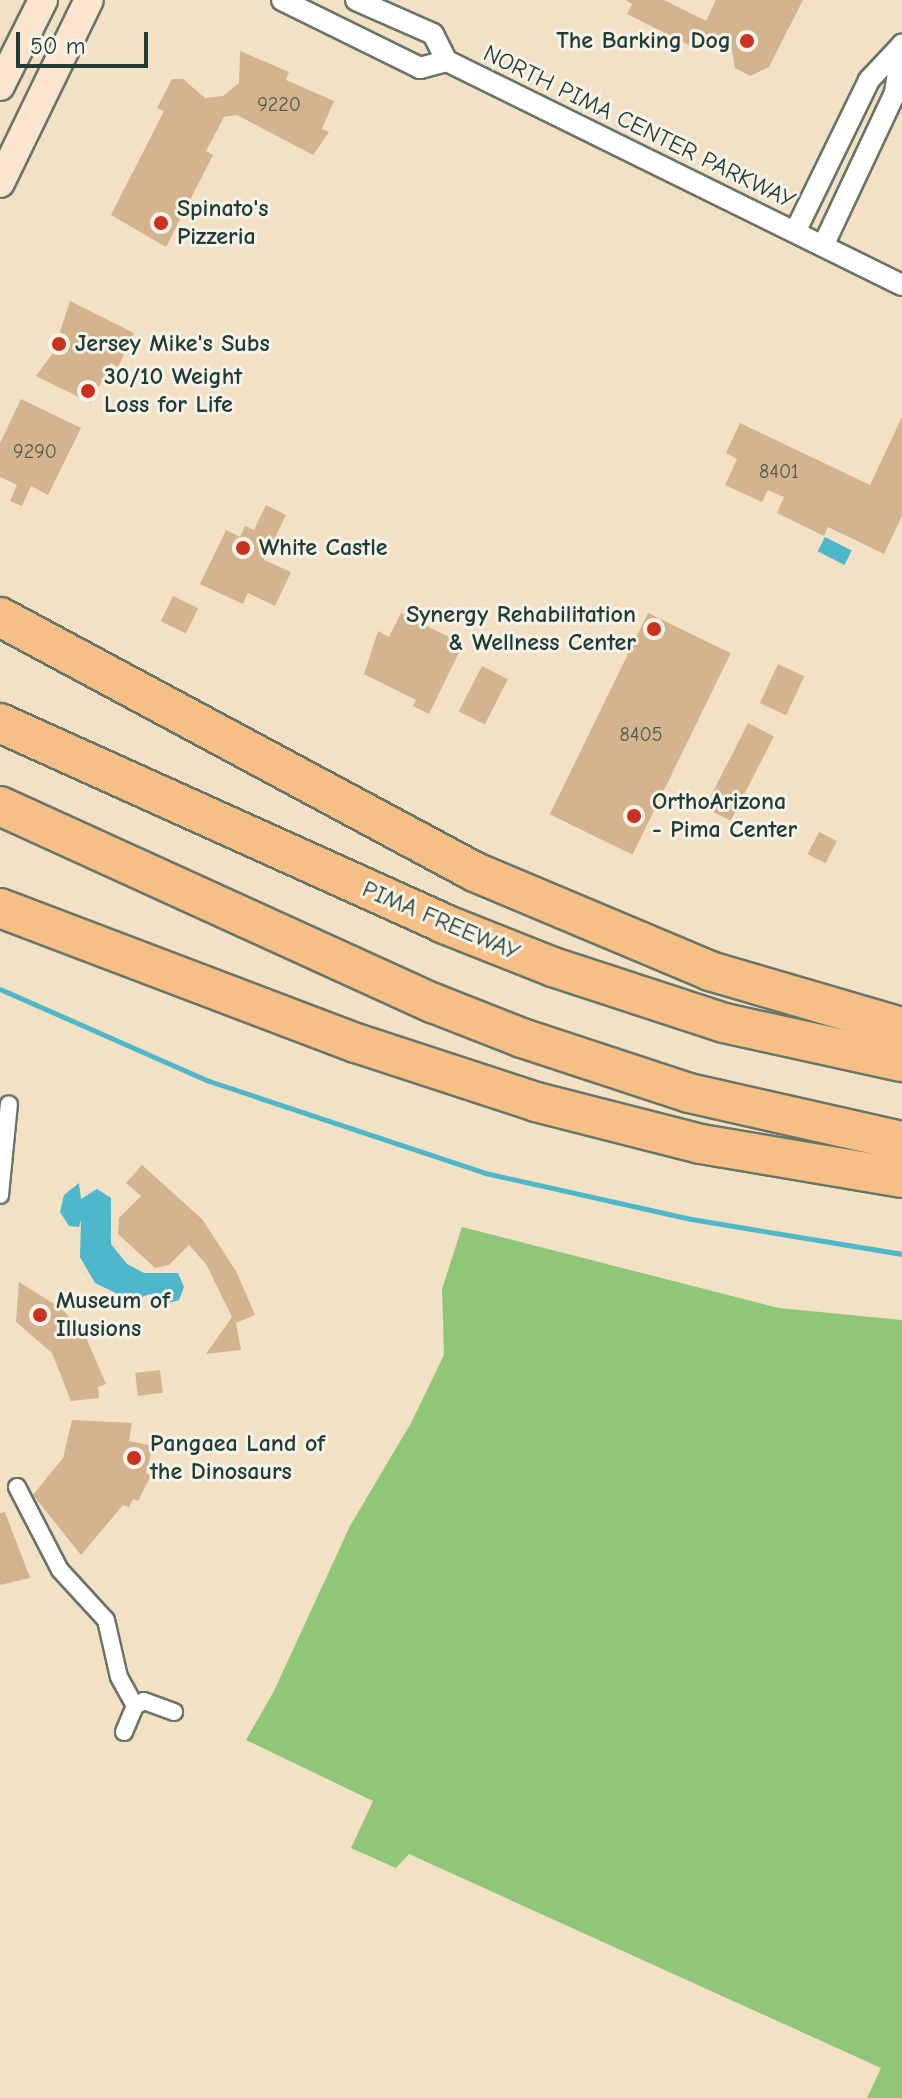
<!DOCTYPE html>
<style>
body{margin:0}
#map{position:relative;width:902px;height:2098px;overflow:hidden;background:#f2e1c5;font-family:"Comic Neue",sans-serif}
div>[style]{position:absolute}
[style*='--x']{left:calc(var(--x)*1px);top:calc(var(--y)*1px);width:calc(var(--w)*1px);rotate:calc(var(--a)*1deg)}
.green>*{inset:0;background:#90c678}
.water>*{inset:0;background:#4eb8ca;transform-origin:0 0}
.stream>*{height:5px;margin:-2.5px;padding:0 2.5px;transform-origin:2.5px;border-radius:2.5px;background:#4eb8ca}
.building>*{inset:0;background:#d3b48e;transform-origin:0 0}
.roads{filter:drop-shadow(2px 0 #697667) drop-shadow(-2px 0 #697667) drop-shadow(0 2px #697667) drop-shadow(0 -2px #697667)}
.pedestrian>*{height:16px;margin:-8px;padding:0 8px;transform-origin:8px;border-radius:8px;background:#fff}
.minor>*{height:20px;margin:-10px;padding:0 10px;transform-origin:10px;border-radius:10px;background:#fff}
.secondary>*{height:28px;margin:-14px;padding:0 14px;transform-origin:14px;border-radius:14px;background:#fbe5cf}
.motorway>*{height:38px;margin:-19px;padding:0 19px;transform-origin:19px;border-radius:19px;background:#f5bf86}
.dots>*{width:22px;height:22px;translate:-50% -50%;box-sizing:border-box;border:4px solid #f7f3e8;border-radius:50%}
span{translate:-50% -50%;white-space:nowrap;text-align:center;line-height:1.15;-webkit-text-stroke:6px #f7f3e8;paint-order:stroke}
.number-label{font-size:20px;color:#4c5b4a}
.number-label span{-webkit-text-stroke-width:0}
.poi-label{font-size:24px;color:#1f3d34;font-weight:700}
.right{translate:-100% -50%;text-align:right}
.left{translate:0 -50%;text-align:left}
.street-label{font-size:24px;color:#1f3d34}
.scale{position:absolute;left:16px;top:32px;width:132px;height:36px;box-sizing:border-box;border:4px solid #1f3d34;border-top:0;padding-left:10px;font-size:24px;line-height:28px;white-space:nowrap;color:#1f3d34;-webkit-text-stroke:6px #f7f3e8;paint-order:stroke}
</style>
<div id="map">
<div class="green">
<div style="clip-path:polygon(462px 1227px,779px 1308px,902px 1320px,902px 2098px,867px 2098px,881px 2068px,409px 1854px,396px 1868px,351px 1848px,373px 1801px,246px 1740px,274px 1691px,350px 1526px,411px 1423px,444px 1355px,442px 1289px)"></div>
</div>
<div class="water">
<div style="left:825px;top:537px;width:30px;height:16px;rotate:27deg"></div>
<div style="clip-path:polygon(79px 1183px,81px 1199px,97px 1189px,111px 1198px,111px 1244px,127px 1264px,144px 1273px,178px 1273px,184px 1287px,179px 1300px,169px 1303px,150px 1294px,132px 1301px,95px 1283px,80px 1257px,81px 1220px,79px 1227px,69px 1226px,60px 1212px,64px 1195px)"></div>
</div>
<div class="stream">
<div style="--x:0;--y:989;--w:228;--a:23.8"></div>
<div style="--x:209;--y:1081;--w:291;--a:18.4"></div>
<div style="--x:485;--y:1173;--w:211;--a:12.6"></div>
<div style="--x:691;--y:1219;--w:214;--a:9.4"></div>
</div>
<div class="building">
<div style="clip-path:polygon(625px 0,664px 0,706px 21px,716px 0,803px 0,769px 67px,750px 76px,735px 68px,732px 50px,699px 34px,693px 47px,627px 14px,632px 4px)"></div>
<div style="clip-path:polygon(240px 51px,289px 72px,286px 80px,334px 101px,322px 129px,329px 132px,313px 155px,237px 115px,224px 117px,206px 151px,213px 155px,166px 247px,111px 215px,164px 111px,157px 108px,172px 79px,183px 79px,205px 98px,223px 96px,239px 83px)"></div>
<div style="clip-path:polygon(70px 301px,134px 333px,118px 367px,111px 363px,91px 403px,36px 376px,53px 353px)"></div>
<div style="clip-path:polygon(21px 399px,81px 428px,48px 495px,31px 486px,22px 506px,10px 501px,17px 485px,0 477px,0 443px)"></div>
<div style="clip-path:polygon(902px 417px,902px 516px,884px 554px,828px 527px,824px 536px,777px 513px,784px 497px,768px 490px,762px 502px,725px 485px,737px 459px,726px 453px,740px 423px,870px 485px)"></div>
<div style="clip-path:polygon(266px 505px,286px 515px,264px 560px,291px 572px,275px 606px,248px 593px,243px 604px,200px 584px,226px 530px,240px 537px,245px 526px,254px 530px)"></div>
<div style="left:173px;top:596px;width:28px;height:28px;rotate:26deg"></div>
<div style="clip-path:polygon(401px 613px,463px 644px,429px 714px,413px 706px,416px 700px,364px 674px,378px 631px,389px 637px)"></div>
<div style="left:648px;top:613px;width:92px;height:224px;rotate:26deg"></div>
<div style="left:778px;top:664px;width:29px;height:43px;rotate:25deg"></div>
<div style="left:482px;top:666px;width:29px;height:51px;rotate:27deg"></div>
<div style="left:748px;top:723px;width:29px;height:95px;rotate:27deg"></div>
<div style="left:819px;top:832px;width:20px;height:25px;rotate:27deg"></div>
<div style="clip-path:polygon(142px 1165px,202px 1219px,236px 1271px,255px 1315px,236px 1323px,241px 1350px,206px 1354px,232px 1317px,206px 1264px,189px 1245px,169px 1265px,155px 1268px,118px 1234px,119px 1218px,141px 1196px,126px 1183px)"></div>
<div style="clip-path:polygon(19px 1282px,62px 1309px,85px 1335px,106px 1384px,98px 1387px,99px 1398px,71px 1401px,52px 1353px,16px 1322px)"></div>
<div style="left:160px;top:1370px;width:23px;height:25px;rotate:83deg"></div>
<div style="clip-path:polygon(72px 1420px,132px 1423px,129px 1441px,153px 1446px,146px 1473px,151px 1476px,138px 1501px,133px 1499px,129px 1507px,123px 1505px,81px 1555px,33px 1495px,63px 1458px)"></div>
<div style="clip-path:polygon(5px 1512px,30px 1578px,0 1585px,0 1513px)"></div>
</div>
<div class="roads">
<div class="pedestrian">
<div style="--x:0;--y:1195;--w:91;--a:-84.4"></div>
<div style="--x:17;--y:1487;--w:93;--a:62.6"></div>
<div style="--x:60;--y:1570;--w:68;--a:47.4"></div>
<div style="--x:106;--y:1620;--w:58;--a:77.2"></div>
<div style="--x:119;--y:1677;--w:33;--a:61"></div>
<div style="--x:124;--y:1732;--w:28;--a:-67"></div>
<div style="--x:135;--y:1706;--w:10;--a:-29"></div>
<div style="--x:144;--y:1701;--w:32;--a:20"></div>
</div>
<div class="minor">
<div style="--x:282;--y:0;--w:154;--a:26.2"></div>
<div style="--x:420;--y:68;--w:28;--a:-15"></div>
<div style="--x:356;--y:0;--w:84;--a:23.8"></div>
<div style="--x:433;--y:34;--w:30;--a:63"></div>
<div style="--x:447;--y:61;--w:507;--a:26.21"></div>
<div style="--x:795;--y:232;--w:169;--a:-64"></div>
<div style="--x:869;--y:80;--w:48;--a:-46.7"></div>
<div style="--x:823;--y:246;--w:169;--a:-64.8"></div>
<div style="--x:895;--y:93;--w:49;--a:-81.7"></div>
</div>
<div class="secondary">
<div style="--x:0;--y:86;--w:96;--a:-63.4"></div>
<div style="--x:0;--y:183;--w:203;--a:-64.1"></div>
</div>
<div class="motorway">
<div style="--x:0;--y:617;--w:539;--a:28.23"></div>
<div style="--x:475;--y:872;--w:255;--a:22.8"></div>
<div style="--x:710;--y:971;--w:200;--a:16.3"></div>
<div style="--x:0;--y:723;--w:485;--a:24.3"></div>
<div style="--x:442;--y:923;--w:119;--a:21.6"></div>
<div style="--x:553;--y:967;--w:180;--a:18.1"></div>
<div style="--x:724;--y:1023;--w:182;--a:12.4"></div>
<div style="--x:0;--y:806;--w:476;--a:24.5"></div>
<div style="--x:433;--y:1003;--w:96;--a:21.5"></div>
<div style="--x:522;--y:1038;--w:176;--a:18.2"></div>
<div style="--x:689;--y:1093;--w:218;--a:12.7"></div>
<div style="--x:0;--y:908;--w:381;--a:20.8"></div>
<div style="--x:356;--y:1043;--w:189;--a:18.1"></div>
<div style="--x:536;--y:1102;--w:170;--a:14.3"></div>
<div style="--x:701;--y:1144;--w:204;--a:9.6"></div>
</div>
</div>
<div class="dots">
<div style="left:747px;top:41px;background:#c8321e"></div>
<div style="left:161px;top:223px;background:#c8321e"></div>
<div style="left:59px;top:344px;background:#c8321e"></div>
<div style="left:88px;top:391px;background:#c8321e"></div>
<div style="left:243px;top:548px;background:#c8321e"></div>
<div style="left:654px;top:629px;background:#c8321e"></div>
<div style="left:634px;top:816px;background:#c8321e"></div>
<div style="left:40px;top:1315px;background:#c8321e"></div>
<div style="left:134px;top:1458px;background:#c8321e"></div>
</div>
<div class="number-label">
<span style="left:279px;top:104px">9220</span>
<span style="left:35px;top:451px">9290</span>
<span style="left:779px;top:471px">8401</span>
<span style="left:641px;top:734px">8405</span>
</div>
<div class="poi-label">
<span class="right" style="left:731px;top:41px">The Barking Dog</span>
<span class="left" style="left:177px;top:223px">Spinato's<br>Pizzeria</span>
<span class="left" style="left:75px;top:344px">Jersey Mike's Subs</span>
<span class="left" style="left:104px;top:391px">30/10 Weight<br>Loss for Life</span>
<span class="left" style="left:259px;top:548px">White Castle</span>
<span class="right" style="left:636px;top:629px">Synergy Rehabilitation<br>&amp; Wellness Center</span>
<span class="left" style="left:652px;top:816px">OrthoArizona<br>- Pima Center</span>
<span class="left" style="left:56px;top:1315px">Museum of<br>Illusions</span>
<span class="left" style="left:150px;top:1458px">Pangaea Land of<br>the Dinosaurs</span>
</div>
<div class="street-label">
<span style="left:639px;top:127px;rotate:26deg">NORTH PIMA CENTER PARKWAY</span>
<span style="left:441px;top:921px;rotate:23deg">PIMA FREEWAY</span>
</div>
<div class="scale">50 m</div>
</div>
